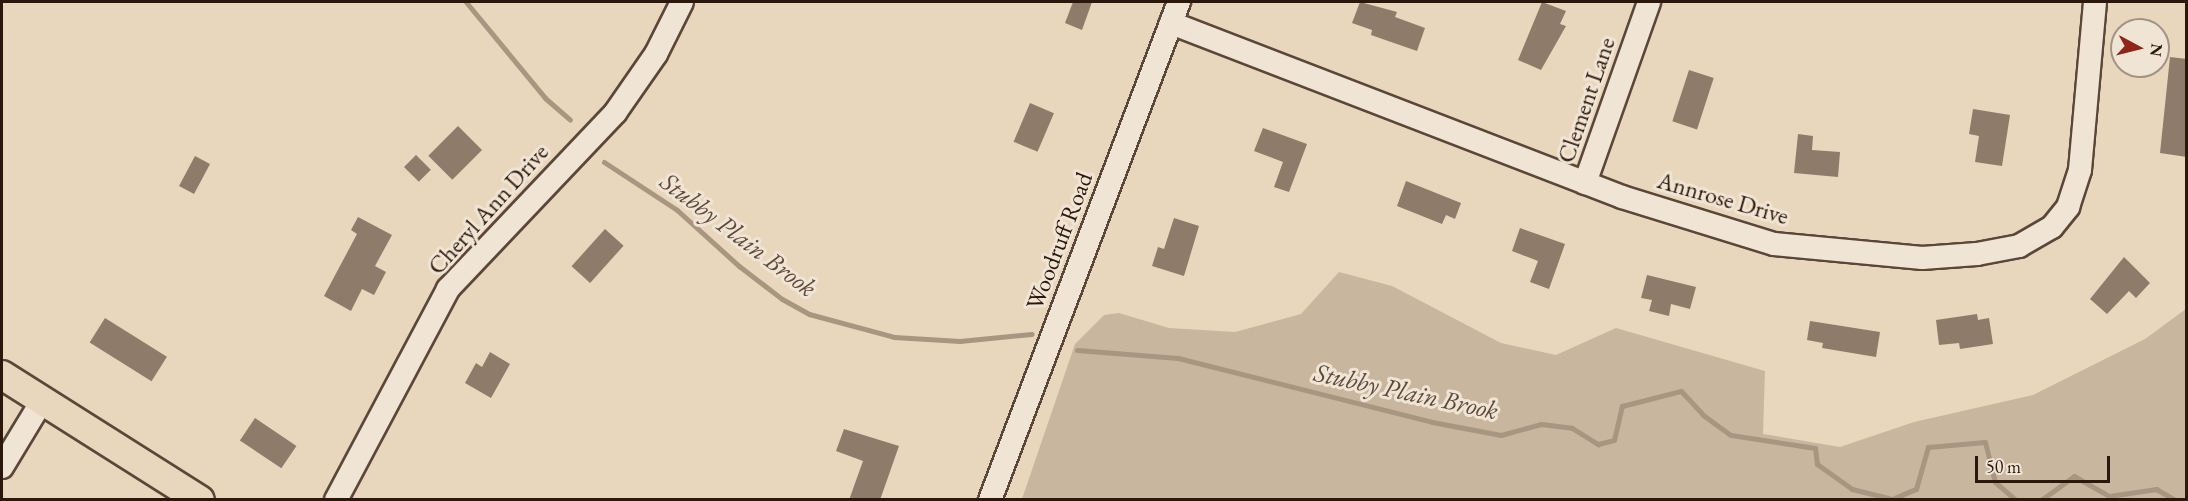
<!DOCTYPE html>
<style>
body{margin:0}
#map{position:relative;width:2188px;height:501px;overflow:hidden;background:#e8d7bd;font-family:"EB Garamond",serif}
div>[style]{position:absolute}
[style*='--x']{left:calc(var(--x)*1px);top:calc(var(--y)*1px);width:calc(var(--w)*1px);rotate:calc(var(--a)*1deg)}
.green>*{inset:0;background:#c8b69f}
.stream>*{height:5px;margin:-2.5px;padding:0 2.5px;transform-origin:2.5px;border-radius:2.5px;background:#a89681}
.building>*{inset:0;background:#8e7b69;transform-origin:0 0}
.roads{filter:drop-shadow(2px 0 #5b4739) drop-shadow(-2px 0 #5b4739) drop-shadow(0 2px #5b4739) drop-shadow(0 -2px #5b4739)}
.minor>*{height:22px;margin:-11px;padding:0 11px;transform-origin:11px;border-radius:11px;background:#f0e5d4}
.major>*{height:28px;margin:-14px;padding:0 14px;transform-origin:14px;border-radius:14px;background:#e8d7bd}
span{translate:-50% -50%;white-space:nowrap;text-align:center;line-height:1.15;-webkit-text-stroke:6px #f0e5d4;paint-order:stroke}
.street-label{font-size:24px;color:#2c170d}
.water-label{font-size:26px;color:#5e4a3b;font-style:italic}
.frame{position:absolute;inset:0;border:3px solid #2c170d;pointer-events:none}
.north{position:absolute;left:2110px;top:18px;width:60px;height:60px;box-sizing:border-box;background:#f0e5d4;border:2px solid #a29384;border-radius:50%;rotate:97deg;font-size:16px;font-weight:700;line-height:24px;text-align:center;color:#2c170d}
.north::after{content:'';display:block;margin:auto;width:21px;height:27px;background:#8f2418;clip-path:polygon(50% 0,100% 100%,50% 72%,0 100%)}
.scale{position:absolute;left:1975px;top:456px;width:135px;height:27px;box-sizing:border-box;border:3px solid #2c170d;border-top:0;padding-left:8px;font-size:18px;line-height:21px;white-space:nowrap;color:#2c170d;-webkit-text-stroke:4px #f0e5d4;paint-order:stroke}
</style>
<div id="map">
<div class="green">
<div style="clip-path:polygon(1339px 272px,1392px 286px,1501px 343px,1556px 355px,1616px 328px,1765px 371px,1763px 434px,1840px 447px,1914px 422px,2033px 395px,2145px 339px,2186px 309px,2186px 499px,1022px 499px,1075px 344px,1104px 315px,1119px 313px,1169px 328px,1235px 332px,1301px 314px)"></div>
</div>
<div class="stream">
<div style="--x:466;--y:2;--w:124;--a:50.5"></div>
<div style="--x:545;--y:98;--w:33;--a:41"></div>
<div style="--x:604;--y:162;--w:87;--a:33.3"></div>
<div style="--x:677;--y:210;--w:84;--a:42.1"></div>
<div style="--x:739;--y:266;--w:54;--a:37.5"></div>
<div style="--x:782;--y:299;--w:31;--a:29"></div>
<div style="--x:809;--y:314;--w:88;--a:15.1"></div>
<div style="--x:894;--y:337;--w:66;--a:3.5"></div>
<div style="--x:960;--y:341;--w:72;--a:-5.6"></div>
<div style="--x:1077;--y:350;--w:101;--a:4.5"></div>
<div style="--x:1178;--y:358;--w:262;--a:14.1"></div>
<div style="--x:1432;--y:422;--w:70;--a:10.7"></div>
<div style="--x:1501;--y:435;--w:41;--a:-15.4"></div>
<div style="--x:1541;--y:424;--w:31;--a:7"></div>
<div style="--x:1572;--y:428;--w:31;--a:32"></div>
<div style="--x:1598;--y:444;--w:16;--a:-14"></div>
<div style="--x:1614;--y:440;--w:35;--a:-77"></div>
<div style="--x:1622;--y:406;--w:61;--a:-14.3"></div>
<div style="--x:1681;--y:391;--w:33;--a:47"></div>
<div style="--x:1703;--y:415;--w:34;--a:36"></div>
<div style="--x:1731;--y:435;--w:85;--a:8.8"></div>
<div style="--x:1815;--y:448;--w:16;--a:83"></div>
<div style="--x:1817;--y:464;--w:43;--a:35.5"></div>
<div style="--x:1852;--y:489;--w:41;--a:14"></div>
<div style="--x:1892;--y:499;--w:26;--a:-23"></div>
<div style="--x:1916;--y:489;--w:44;--a:-74.1"></div>
<div style="--x:1928;--y:447;--w:57;--a:-5"></div>
<div style="--x:1985;--y:442;--w:41;--a:76"></div>
<div style="--x:1995;--y:482;--w:28;--a:41"></div>
<div style="--x:2041;--y:500;--w:41;--a:-36"></div>
<div style="--x:2074;--y:476;--w:40;--a:29.7"></div>
<div style="--x:2109;--y:496;--w:48;--a:-8.5"></div>
<div style="--x:2156;--y:489;--w:22;--a:30"></div>
</div>
<div class="building">
<div style="clip-path:polygon(1073px 2px,1092px 2px,1082px 30px,1065px 23px)"></div>
<div style="clip-path:polygon(1360px 2px,1397px 12px,1395px 17px,1425px 28px,1417px 51px,1371px 35px,1372px 30px,1352px 23px)"></div>
<div style="clip-path:polygon(1542px 2px,1566px 11px,1560px 24px,1566px 26px,1541px 70px,1518px 60px)"></div>
<div style="clip-path:polygon(2170px 57px,2187px 59px,2187px 157px,2160px 153px)"></div>
<div style="left:1689px;top:70px;width:26px;height:54px;rotate:18deg"></div>
<div style="left:1030px;top:103px;width:26px;height:42px;rotate:23deg"></div>
<div style="clip-path:polygon(1973px 109px,2010px 115px,2002px 166px,1975px 162px,1979px 136px,1969px 134px)"></div>
<div style="left:458px;top:126px;width:34px;height:42px;rotate:45deg"></div>
<div style="clip-path:polygon(1263px 128px,1307px 144px,1289px 192px,1274px 187px,1283px 162px,1254px 151px)"></div>
<div style="clip-path:polygon(1798px 134px,1813px 136px,1812px 150px,1840px 152px,1838px 177px,1794px 173px)"></div>
<div style="left:416px;top:155px;width:21px;height:17px;rotate:45deg"></div>
<div style="left:195px;top:156px;width:17px;height:34px;rotate:28deg"></div>
<div style="clip-path:polygon(1406px 181px,1461px 203px,1455px 219px,1446px 215px,1442px 224px,1397px 206px)"></div>
<div style="clip-path:polygon(358px 217px,392px 235px,375px 266px,386px 272px,374px 295px,362px 289px,351px 311px,324px 296px,357px 234px,351px 230px)"></div>
<div style="clip-path:polygon(1174px 218px,1199px 226px,1184px 276px,1152px 266px,1158px 247px,1164px 249px)"></div>
<div style="clip-path:polygon(1520px 228px,1565px 244px,1549px 289px,1530px 282px,1538px 261px,1512px 251px)"></div>
<div style="left:605px;top:229px;width:25px;height:50px;rotate:42deg"></div>
<div style="clip-path:polygon(2124px 257px,2150px 283px,2136px 298px,2129px 291px,2107px 314px,2090px 299px)"></div>
<div style="clip-path:polygon(1647px 275px,1696px 287px,1690px 309px,1671px 304px,1669px 316px,1649px 311px,1652px 300px,1641px 298px)"></div>
<div style="clip-path:polygon(1977px 314px,1978px 320px,1989px 318px,1993px 344px,1960px 349px,1959px 343px,1939px 345px,1936px 320px)"></div>
<div style="left:105px;top:318px;width:73px;height:29px;rotate:32deg"></div>
<div style="clip-path:polygon(1810px 321px,1880px 332px,1876px 357px,1822px 348px,1823px 343px,1807px 340px)"></div>
<div style="clip-path:polygon(490px 352px,510px 364px,491px 398px,465px 383px,476px 363px,482px 367px)"></div>
<div style="left:255px;top:418px;width:50px;height:27px;rotate:34deg"></div>
<div style="clip-path:polygon(844px 429px,899px 446px,880px 500px,849px 500px,863px 461px,836px 451px)"></div>
</div>
<div class="roads">
<div class="minor">
<div style="--x:1171;--y:23;--w:483;--a:21.1"></div>
<div style="--x:1622;--y:197;--w:159;--a:17.2"></div>
<div style="--x:1774;--y:244;--w:149;--a:5.4"></div>
<div style="--x:1922;--y:258;--w:55;--a:-4.2"></div>
<div style="--x:1977;--y:254;--w:43;--a:-10.8"></div>
<div style="--x:2019;--y:246;--w:38;--a:-30"></div>
<div style="--x:2052;--y:227;--w:26;--a:-51"></div>
<div style="--x:2068;--y:207;--w:39;--a:-72"></div>
<div style="--x:2080;--y:170;--w:169;--a:-84.9"></div>
<div style="--x:1585;--y:183;--w:192;--a:-70.5"></div>
<div style="--x:2;--y:467;--w:77;--a:-58.8"></div>
<div style="--x:336;--y:500;--w:239;--a:-62"></div>
<div style="--x:448;--y:289;--w:243;--a:-46.5"></div>
<div style="--x:615;--y:113;--w:72;--a:-55.2"></div>
<div style="--x:656;--y:54;--w:58;--a:-63.4"></div>
<div style="--x:990;--y:500;--w:533;--a:-69.22"></div>
</div>
<div class="major">
<div style="--x:2;--y:375;--w:234;--a:32.3"></div>
</div>
</div>
<div class="street-label">
<span style="left:1586px;top:100px;rotate:-71deg">Clement Lane</span>
<span style="left:1723px;top:198px;rotate:16deg">Annrose Drive</span>
<span style="left:488px;top:209px;rotate:-48deg">Cheryl Ann Drive</span>
<span style="left:1059px;top:241px;rotate:-69deg">Woodruff Road</span>
</div>
<div class="water-label">
<span style="left:738px;top:235px;rotate:37deg">Stubby Plain Brook</span>
<span style="left:1406px;top:392px;rotate:12deg">Stubby Plain Brook</span>
</div>
<div class="frame"></div>
<div class="north">N</div>
<div class="scale">50 m</div>
</div>
